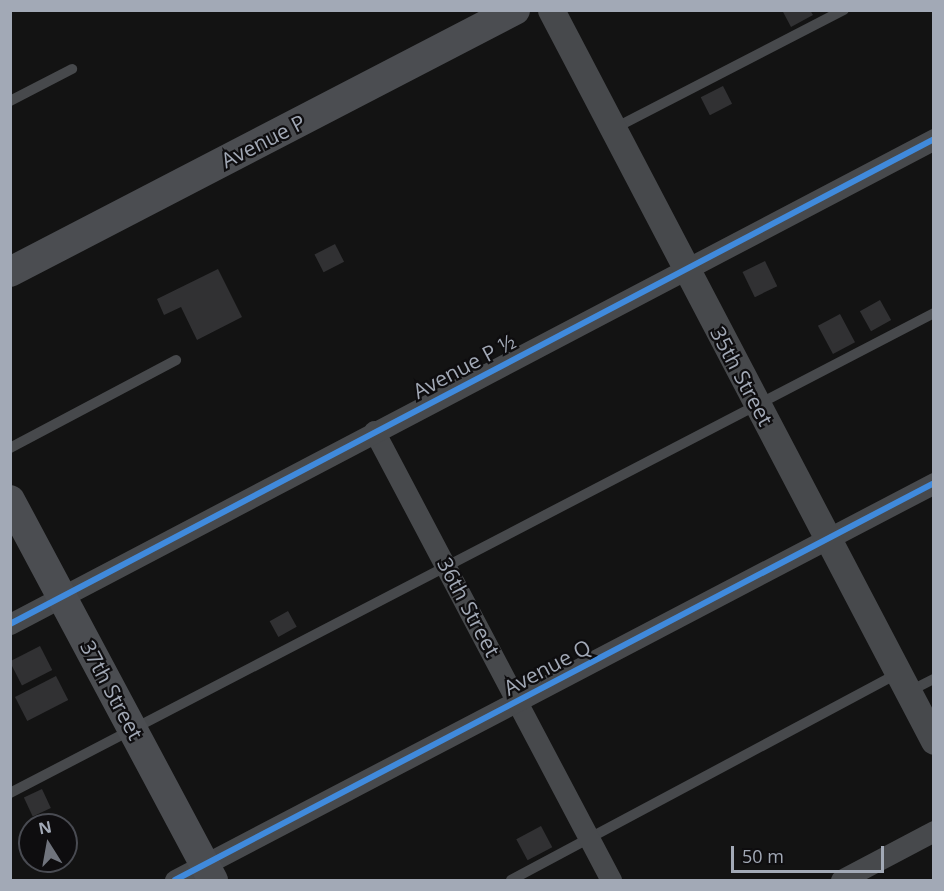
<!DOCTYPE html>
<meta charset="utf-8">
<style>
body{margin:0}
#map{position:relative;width:944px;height:891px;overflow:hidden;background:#131313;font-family:"Open Sans",sans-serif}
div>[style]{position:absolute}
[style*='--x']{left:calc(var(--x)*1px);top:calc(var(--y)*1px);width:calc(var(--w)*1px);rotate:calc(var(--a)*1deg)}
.building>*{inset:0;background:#313133;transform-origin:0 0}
.service>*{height:10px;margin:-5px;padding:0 5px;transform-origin:5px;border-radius:5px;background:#47494c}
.minor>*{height:21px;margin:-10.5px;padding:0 10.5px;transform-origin:10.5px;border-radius:10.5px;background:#47494c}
.tertiary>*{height:27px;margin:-13.5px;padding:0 13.5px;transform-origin:13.5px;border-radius:13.5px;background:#47494c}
.secondary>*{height:30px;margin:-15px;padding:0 15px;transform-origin:15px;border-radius:15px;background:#4b4d51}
.cycleway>*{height:6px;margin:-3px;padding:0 3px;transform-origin:3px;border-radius:3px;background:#408adc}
span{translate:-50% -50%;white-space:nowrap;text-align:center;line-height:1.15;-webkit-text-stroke:4.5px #0e0d0f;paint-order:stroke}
.street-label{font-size:21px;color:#a2a9b6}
.frame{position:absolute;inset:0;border:12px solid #a2a9b6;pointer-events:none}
.north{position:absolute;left:18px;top:813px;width:60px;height:60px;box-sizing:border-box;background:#0e0d0f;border:2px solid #494b52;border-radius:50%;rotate:349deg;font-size:16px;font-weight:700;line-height:24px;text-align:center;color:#a2a9b6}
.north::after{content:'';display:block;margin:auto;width:21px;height:27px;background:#70747d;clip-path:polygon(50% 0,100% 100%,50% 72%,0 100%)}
.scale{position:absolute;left:731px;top:846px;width:153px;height:27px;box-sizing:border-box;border:3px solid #a2a9b6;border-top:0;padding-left:8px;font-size:18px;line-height:21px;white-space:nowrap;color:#a2a9b6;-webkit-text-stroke:4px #0e0d0f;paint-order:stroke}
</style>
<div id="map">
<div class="building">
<div style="clip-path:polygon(782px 10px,810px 10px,813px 15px,791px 27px)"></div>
<div style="left:723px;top:86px;width:20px;height:25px;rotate:63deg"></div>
<div style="left:335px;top:244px;width:20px;height:23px;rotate:63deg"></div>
<div style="left:765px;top:261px;width:28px;height:25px;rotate:64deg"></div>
<div style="clip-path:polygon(218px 269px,242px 317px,197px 340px,181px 307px,164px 315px,157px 299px)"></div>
<div style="left:880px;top:300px;width:23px;height:23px;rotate:61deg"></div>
<div style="left:840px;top:314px;width:32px;height:25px;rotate:62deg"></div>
<div style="left:288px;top:611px;width:18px;height:21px;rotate:61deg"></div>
<div style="left:40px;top:646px;width:27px;height:34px;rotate:63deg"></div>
<div style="left:56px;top:676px;width:27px;height:46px;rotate:63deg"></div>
<div style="left:42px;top:789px;width:21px;height:20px;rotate:65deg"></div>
<div style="left:541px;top:826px;width:24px;height:28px;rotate:62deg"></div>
</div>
<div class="service">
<div style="--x:10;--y:101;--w:70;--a:-27.3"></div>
<div style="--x:613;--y:129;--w:260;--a:-27.3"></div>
<div style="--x:10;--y:448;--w:188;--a:-27.9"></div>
<div style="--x:908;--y:692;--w:29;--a:-27"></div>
<div style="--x:10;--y:793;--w:1041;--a:-27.45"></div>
<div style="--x:511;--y:880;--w:438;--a:-28.1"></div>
</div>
<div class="minor">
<div style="--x:374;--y:431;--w:508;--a:62.17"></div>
<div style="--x:10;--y:624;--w:1044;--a:-27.69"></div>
<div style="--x:175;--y:880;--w:857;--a:-27.61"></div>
<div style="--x:841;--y:880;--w:105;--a:-27.8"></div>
</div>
<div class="tertiary">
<div style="--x:551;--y:10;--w:825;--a:62.35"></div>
</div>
<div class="secondary">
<div style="--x:10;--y:272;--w:569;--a:-27.42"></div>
<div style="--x:10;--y:500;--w:431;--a:61.9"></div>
</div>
<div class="cycleway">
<div style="--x:10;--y:624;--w:1044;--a:-27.69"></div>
<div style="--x:175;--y:880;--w:857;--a:-27.61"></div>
</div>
<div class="street-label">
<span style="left:263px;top:141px;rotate:-27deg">Avenue P</span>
<span style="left:464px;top:366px;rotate:-28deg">Avenue P ½</span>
<span style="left:742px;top:376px;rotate:62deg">35th Street</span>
<span style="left:469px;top:607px;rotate:62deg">36th Street</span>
<span style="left:547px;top:667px;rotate:-28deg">Avenue Q</span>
<span style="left:112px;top:690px;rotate:62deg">37th Street</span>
</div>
<div class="frame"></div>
<div class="north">N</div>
<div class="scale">50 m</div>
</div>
